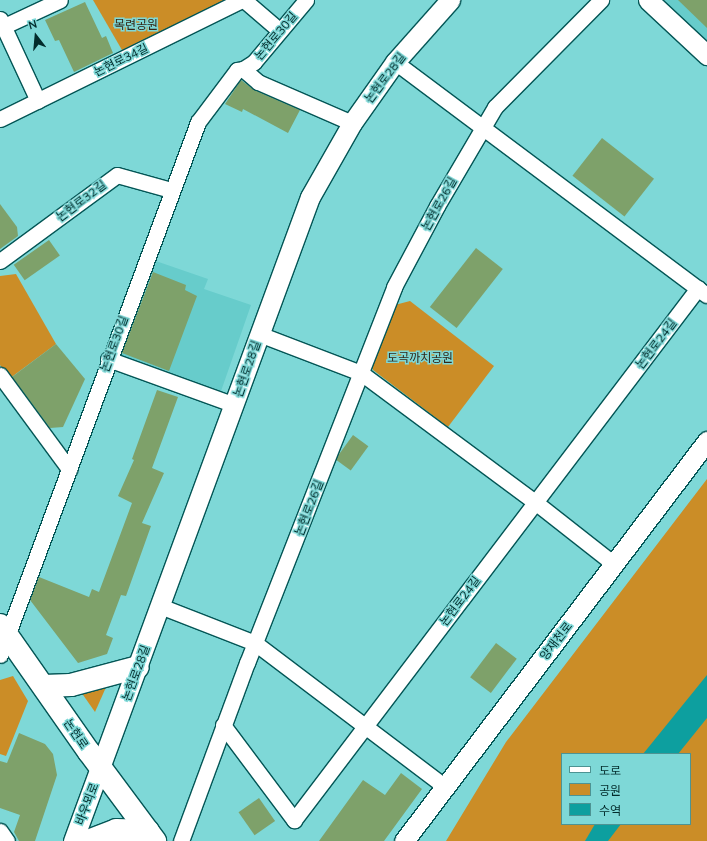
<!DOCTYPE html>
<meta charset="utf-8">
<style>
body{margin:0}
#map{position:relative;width:707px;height:841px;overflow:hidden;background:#7ed8d7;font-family:Mulish,"Noto Sans KR",sans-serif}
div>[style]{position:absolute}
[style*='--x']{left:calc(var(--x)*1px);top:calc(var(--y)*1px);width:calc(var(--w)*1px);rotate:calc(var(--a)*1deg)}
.built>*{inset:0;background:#67cccb}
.green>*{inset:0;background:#cb8d27}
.water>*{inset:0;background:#0d9f9f}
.building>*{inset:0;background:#7ea16a;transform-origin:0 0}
.roads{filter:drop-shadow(1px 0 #045656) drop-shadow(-1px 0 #045656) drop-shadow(0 1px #045656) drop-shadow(0 -1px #045656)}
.minor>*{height:15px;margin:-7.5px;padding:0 7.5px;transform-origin:7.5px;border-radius:7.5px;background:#fff}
.tertiary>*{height:19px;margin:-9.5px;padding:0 9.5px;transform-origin:9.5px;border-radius:9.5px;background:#fff}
.secondary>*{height:22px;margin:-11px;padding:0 11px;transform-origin:11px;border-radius:11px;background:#fff}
.primary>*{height:22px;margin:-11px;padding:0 11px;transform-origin:11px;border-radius:11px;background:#fff}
span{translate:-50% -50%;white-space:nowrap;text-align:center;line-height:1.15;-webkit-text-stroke:3px #7ed8d7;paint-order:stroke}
.park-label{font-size:12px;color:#332717}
.street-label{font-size:12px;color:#032c2c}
.legend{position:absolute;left:561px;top:753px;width:130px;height:72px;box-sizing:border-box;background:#7ed8d7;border:1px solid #4d9393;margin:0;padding:5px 7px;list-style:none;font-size:12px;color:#032c2c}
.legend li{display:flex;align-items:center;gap:8px;height:20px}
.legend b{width:20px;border:1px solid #4d9393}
.north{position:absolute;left:16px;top:16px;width:40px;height:40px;-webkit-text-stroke:3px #7ed8d7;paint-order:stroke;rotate:344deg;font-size:11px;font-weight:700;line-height:16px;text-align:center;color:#032c2c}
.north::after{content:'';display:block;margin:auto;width:14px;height:18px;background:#032c2c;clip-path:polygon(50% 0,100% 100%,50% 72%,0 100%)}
</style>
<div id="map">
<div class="built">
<div style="clip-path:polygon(662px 0,707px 0,707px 44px)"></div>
<div style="clip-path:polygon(150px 259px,208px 279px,204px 289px,251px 305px,220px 394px,116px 357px)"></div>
</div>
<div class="green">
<div style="clip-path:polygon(93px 0,242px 0,126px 57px)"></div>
<div style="clip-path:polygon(16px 274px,56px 344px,9px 379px,0 365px,0 276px)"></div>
<div style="clip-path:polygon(410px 301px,494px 366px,448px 427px,373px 370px,371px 365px,391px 306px)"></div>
<div style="clip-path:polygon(evenodd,707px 479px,707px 841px,446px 841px,506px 742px,707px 479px,562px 754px,690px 754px,690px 824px,562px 824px,562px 754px)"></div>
<div style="clip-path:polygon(13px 676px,28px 701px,6px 756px,0 754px,0 680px)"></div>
<div style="clip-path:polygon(107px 685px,95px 712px,81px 692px)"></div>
</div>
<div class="water">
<div style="clip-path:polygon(707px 675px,707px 718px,678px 754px,643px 754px)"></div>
<div style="clip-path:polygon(595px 824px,621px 824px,608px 841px,585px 841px)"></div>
</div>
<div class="building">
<div style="clip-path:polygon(678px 0,707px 0,707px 28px)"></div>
<div style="clip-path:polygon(85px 2px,102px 38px,106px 36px,113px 53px,74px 72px,59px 40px,55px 41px,45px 20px)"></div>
<div style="clip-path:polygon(241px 80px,254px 90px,300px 110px,288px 133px,243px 109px,242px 112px,225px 104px)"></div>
<div style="left:602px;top:138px;width:66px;height:48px;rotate:38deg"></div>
<div style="clip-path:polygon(0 204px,17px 227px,18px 236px,0 249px)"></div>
<div style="left:49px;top:240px;width:19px;height:43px;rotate:55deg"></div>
<div style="left:476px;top:248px;width:34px;height:75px;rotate:38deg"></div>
<div style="clip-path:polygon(153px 272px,186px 285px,185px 290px,197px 296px,169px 371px,122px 353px)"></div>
<div style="clip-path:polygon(56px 344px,85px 379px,63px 427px,50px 428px,12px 377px)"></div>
<div style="clip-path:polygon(157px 390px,178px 397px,152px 468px,164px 473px,142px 523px,151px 526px,126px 596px,121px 595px,106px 635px,113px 638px,107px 654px,78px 663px,30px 600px,39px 577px,89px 597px,92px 589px,99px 592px,132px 503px,118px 496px,134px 460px,132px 459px)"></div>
<div style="left:353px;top:435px;width:19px;height:30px;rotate:36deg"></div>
<div style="left:496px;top:643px;width:26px;height:43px;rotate:37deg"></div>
<div style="clip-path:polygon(19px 733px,45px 744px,53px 754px,57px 775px,35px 841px,19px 841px,14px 832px,20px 815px,0 808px,0 761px,7px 763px)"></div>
<div style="clip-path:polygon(401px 773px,422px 789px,384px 841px,319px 841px,363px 780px,385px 795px)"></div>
<div style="left:259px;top:798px;width:28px;height:25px;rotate:55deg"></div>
</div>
<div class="roads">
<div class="minor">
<div style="--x:244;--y:0;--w:46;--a:40.6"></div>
<div style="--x:0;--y:19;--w:90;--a:65.1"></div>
<div style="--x:0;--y:28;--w:66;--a:-25"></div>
<div style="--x:395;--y:62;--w:389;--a:36.8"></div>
<div style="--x:243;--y:69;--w:20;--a:41"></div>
<div style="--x:258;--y:82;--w:103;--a:23.6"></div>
<div style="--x:0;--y:119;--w:270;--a:-26.2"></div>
<div style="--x:0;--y:261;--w:145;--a:-36.3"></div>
<div style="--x:117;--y:175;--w:56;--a:15.5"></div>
<div style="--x:259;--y:334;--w:109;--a:20.9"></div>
<div style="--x:361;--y:373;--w:217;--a:36.6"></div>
<div style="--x:535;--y:502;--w:102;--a:38.2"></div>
<div style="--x:108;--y:359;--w:135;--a:19.9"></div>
<div style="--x:0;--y:375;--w:117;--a:53.7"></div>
<div style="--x:160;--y:606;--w:102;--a:21.3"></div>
<div style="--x:255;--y:643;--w:237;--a:37.1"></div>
<div style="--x:0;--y:655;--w:569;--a:-69.62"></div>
<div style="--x:198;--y:122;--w:65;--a:-53.1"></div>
<div style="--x:237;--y:70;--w:6;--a:-9"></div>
<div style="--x:243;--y:69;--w:13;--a:-32"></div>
<div style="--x:254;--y:62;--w:81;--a:-50"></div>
<div style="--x:223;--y:725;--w:119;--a:53.2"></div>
<div style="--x:294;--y:820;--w:668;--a:-52.79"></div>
<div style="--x:0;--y:831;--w:12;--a:55"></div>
<div style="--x:181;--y:841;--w:190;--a:-69.7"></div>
<div style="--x:247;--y:663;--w:404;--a:-68.6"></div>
<div style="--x:394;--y:287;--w:92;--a:-62"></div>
<div style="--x:437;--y:206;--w:115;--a:-59.6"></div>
<div style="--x:495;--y:107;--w:151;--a:-45.3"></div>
</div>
<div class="tertiary">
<div style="--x:648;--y:0;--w:81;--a:43"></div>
<div style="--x:73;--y:841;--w:686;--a:-69.8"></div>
<div style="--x:310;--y:197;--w:85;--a:-60.4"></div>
<div style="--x:352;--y:123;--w:75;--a:-54.8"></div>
<div style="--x:395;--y:62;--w:83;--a:-48.4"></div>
<div style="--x:404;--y:841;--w:502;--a:-52.86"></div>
</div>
<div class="secondary">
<div style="--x:44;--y:686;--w:27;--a:-2"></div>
<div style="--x:71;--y:685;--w:69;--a:-15"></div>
<div style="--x:88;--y:841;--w:30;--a:-21"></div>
<div style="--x:116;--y:830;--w:32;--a:2"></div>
</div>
<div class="primary">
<div style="--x:0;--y:625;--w:155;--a:55"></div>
<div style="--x:89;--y:752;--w:111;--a:53.4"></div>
</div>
</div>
<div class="park-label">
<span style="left:136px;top:25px">목련공원</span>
<span style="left:420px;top:358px">도곡까치공원</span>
</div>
<div class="street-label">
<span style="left:276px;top:36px;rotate:-50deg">논현로30길</span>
<span style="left:121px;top:60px;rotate:-26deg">논현로34길</span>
<span style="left:385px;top:78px;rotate:-53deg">논현로28길</span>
<span style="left:81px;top:201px;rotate:-37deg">논현로32길</span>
<span style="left:439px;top:204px;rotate:-61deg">논현로26길</span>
<span style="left:114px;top:344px;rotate:-70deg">논현로30길</span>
<span style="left:656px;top:344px;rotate:-53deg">논현로24길</span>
<span style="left:247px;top:369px;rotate:-71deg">논현로28길</span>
<span style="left:309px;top:508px;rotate:-69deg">논현로26길</span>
<span style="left:460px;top:601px;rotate:-53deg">논현로24길</span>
<span style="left:556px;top:641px;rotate:-52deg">양재천로</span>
<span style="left:136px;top:673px;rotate:-70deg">논현로28길</span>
<span style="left:76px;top:734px;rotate:56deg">논현로</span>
<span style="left:87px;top:804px;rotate:-69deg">바우뫼로</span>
</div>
<ul class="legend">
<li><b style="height:5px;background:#fff"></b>도로</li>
<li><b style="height:11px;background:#cb8d27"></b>공원</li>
<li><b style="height:11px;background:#0d9f9f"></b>수역</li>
</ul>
<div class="north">N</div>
</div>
